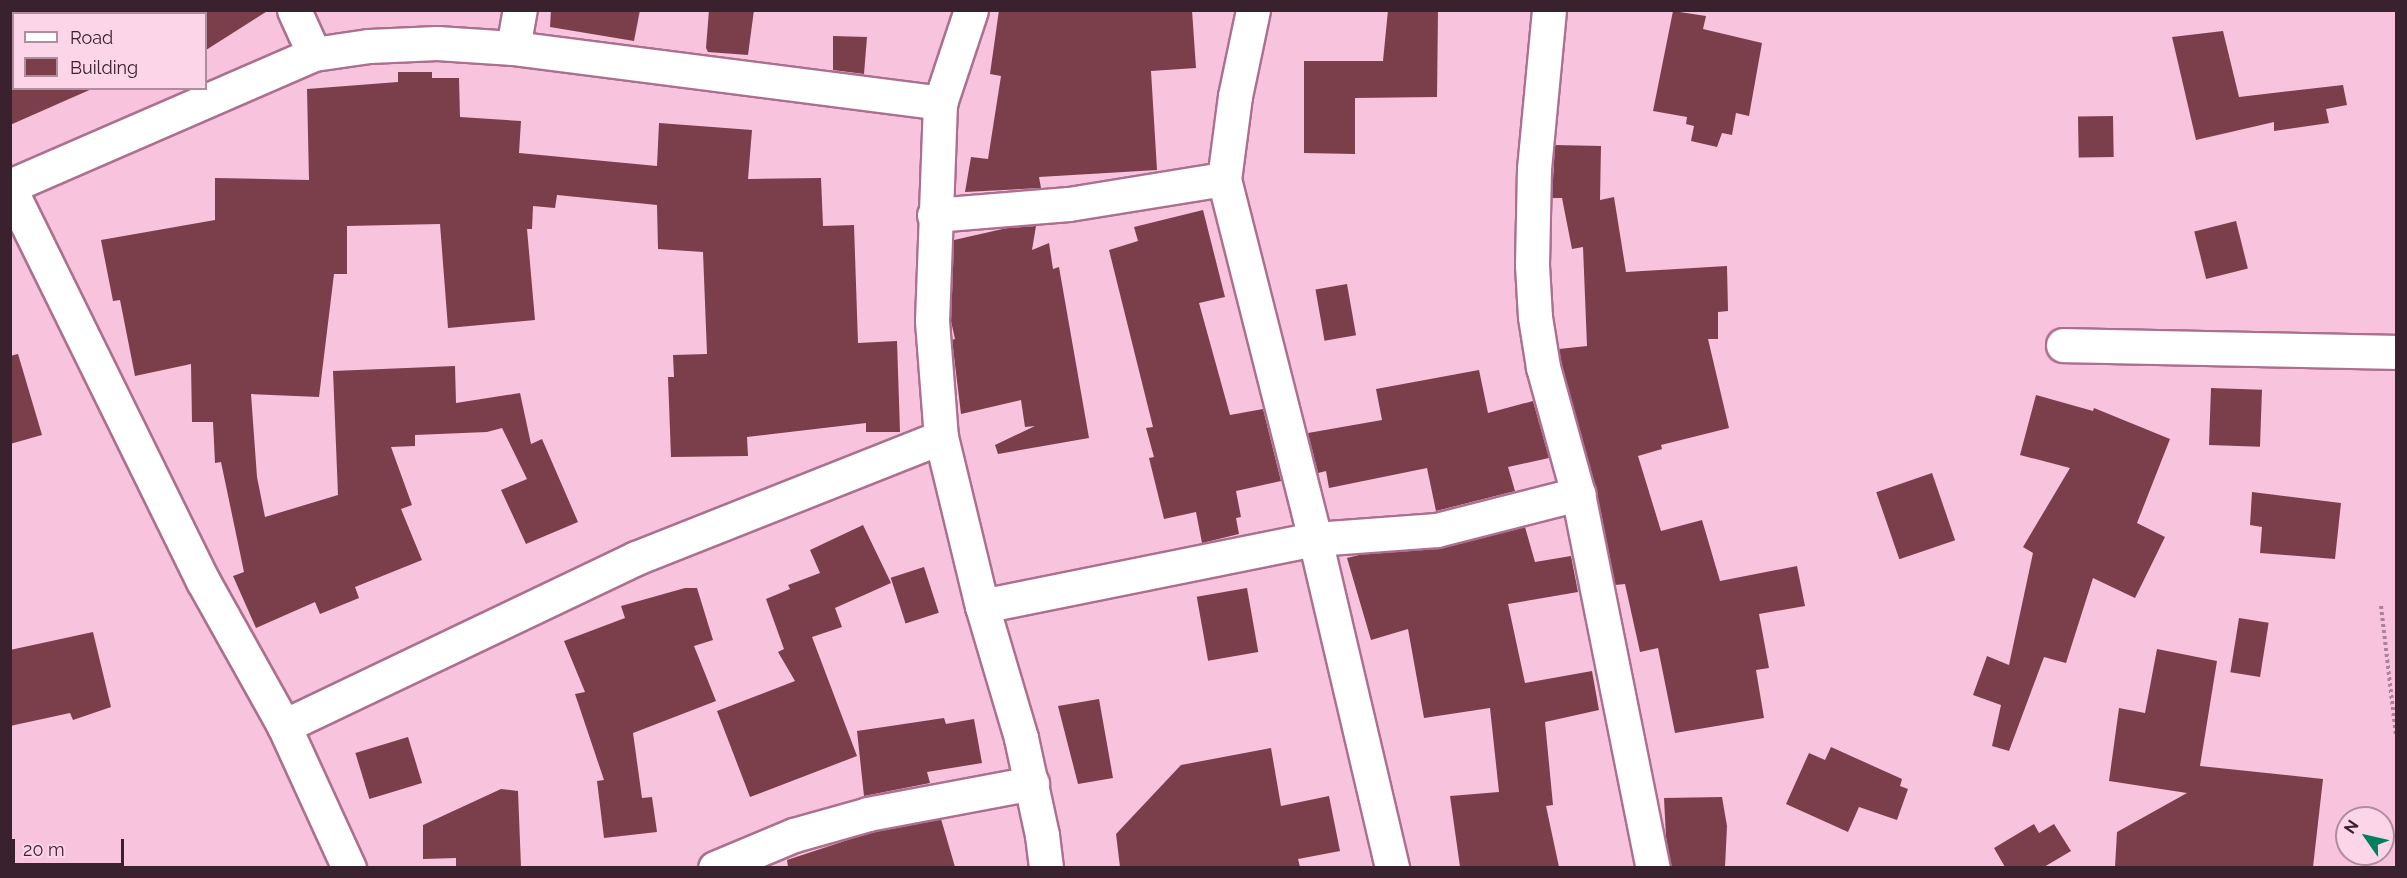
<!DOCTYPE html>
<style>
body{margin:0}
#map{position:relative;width:2407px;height:878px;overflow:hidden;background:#f8c3dd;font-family:Raleway,sans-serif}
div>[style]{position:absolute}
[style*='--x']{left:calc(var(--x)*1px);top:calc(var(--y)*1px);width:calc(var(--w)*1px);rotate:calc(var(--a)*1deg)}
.building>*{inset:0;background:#7b3e4b;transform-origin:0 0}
.path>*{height:4px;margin-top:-2px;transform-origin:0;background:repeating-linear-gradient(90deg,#aa8196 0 3px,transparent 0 6px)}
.roads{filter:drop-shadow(2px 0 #ac708f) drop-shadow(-2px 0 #ac708f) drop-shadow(0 2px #ac708f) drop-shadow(0 -2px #ac708f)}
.minor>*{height:33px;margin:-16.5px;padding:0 16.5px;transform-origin:16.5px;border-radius:16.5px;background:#fff}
span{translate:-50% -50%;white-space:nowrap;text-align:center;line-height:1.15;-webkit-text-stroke:6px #fdd5e8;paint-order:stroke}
.frame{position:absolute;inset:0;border:12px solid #39212e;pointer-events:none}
.legend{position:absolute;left:12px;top:12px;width:195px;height:78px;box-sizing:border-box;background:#fdd5e8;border:2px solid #af8d9e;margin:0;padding:8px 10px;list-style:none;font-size:18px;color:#39212e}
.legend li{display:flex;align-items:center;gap:12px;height:30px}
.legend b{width:30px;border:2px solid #af8d9e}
.north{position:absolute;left:2335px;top:806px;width:60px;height:60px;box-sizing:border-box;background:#fdd5e8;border:2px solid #af8d9e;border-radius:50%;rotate:304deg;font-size:16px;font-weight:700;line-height:24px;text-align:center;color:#39212e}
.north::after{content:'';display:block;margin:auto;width:21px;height:27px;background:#018060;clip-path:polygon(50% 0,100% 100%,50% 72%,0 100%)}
.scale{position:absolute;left:12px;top:839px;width:112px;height:27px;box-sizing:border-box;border:3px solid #39212e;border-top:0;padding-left:8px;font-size:18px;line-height:21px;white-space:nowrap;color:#39212e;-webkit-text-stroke:4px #fdd5e8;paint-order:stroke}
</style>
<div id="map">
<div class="building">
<div style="clip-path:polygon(206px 10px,269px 10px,206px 50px)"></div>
<div style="clip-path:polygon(551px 10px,640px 10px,634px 41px,550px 27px)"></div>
<div style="clip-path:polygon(709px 10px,754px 10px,748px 55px,708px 52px,706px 48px)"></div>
<div style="clip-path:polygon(999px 10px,1192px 10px,1196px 68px,1151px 71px,1157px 170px,1039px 177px,1041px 188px,965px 192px,971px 157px,988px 159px,1001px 76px,990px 74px)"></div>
<div style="clip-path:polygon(1388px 10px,1438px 10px,1437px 97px,1355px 98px,1355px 154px,1304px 153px,1304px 61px,1383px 61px)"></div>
<div style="clip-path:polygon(1673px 11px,1706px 16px,1703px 29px,1762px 43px,1749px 116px,1736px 113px,1732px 135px,1722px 133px,1717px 147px,1691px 141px,1694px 126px,1686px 124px,1687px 117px,1653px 111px)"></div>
<div style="clip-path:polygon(2223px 31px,2239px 97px,2343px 85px,2347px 105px,2326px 109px,2329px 123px,2274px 131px,2274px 122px,2196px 140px,2172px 37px)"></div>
<div style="clip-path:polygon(833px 36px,867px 37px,864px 74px,833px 70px)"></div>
<div style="clip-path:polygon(398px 72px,432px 72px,432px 78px,459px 78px,460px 117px,521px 121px,519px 153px,657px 166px,659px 123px,752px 130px,748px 179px,821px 178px,823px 226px,854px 225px,858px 343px,897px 341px,900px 432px,866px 432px,866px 423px,747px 437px,748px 456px,671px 457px,668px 377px,674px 377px,673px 355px,707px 354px,703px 252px,658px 249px,657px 205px,557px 195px,555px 208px,533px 206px,532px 229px,527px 229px,535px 320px,448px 328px,440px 224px,347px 226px,347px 274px,334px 274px,319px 397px,251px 394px,257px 477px,265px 517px,338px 495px,333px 371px,455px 366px,456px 403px,520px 393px,531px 444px,542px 439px,578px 522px,526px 544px,501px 490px,527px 479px,502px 428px,487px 432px,415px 435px,415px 446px,391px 447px,412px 505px,401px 509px,422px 560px,355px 587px,359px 598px,320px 614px,315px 602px,256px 628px,233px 576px,244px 572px,221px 462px,215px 463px,213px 422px,192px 422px,191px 364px,135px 376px,120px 300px,113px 301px,101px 240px,215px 220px,215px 178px,309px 180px,307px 89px,398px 82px)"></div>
<div style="clip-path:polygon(10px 88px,94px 88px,10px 125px)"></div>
<div style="left:2113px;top:116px;width:41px;height:35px;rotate:89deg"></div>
<div style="clip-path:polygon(1555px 145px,1601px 146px,1600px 200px,1614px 197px,1626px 272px,1727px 266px,1728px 311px,1718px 312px,1718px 339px,1708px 339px,1729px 428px,1661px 445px,1662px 449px,1638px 456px,1661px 531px,1702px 520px,1720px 581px,1797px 566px,1805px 606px,1759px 614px,1769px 668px,1756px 670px,1764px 718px,1675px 733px,1658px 648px,1640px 652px,1625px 584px,1615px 585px,1596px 489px,1561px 363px,1559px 349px,1587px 346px,1583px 247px,1572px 249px,1562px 198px,1552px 198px)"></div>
<div style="clip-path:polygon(1203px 210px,1225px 297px,1199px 303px,1230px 415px,1263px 409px,1281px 481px,1236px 491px,1241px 517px,1236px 518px,1239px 534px,1202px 543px,1196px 512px,1164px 519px,1149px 458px,1154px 457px,1146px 428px,1153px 427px,1109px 250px,1138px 241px,1134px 227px)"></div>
<div style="left:2236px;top:221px;width:49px;height:43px;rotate:76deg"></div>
<div style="clip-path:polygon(1036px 226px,1032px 250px,1049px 243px,1053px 269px,1059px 267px,1089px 438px,998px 454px,995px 445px,1035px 426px,1025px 427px,1021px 400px,961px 414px,952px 340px,955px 339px,951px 321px,954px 240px,1007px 228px)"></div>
<div style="left:1347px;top:284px;width:52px;height:32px;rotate:80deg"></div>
<div style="clip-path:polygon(18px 354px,42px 435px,10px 444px,10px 356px)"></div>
<div style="clip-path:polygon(1479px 370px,1488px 413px,1533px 401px,1549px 458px,1508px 467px,1515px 491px,1436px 511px,1427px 468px,1329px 488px,1326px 471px,1318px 473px,1308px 433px,1382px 420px,1376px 389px)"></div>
<div style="left:2211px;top:388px;width:51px;height:57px;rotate:2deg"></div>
<div style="clip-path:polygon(2036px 395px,2093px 411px,2094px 408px,2170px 439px,2137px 523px,2165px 537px,2135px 598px,2093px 578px,2066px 663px,2044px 657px,2009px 751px,1992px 746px,2001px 705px,1973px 695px,1987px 656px,2009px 665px,2033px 553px,2023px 547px,2070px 468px,2020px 455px)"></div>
<div style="left:1932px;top:473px;width:71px;height:59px;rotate:71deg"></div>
<div style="clip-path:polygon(2252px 492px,2341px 503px,2335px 559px,2260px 553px,2262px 527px,2250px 525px)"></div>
<div style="clip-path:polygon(863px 525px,891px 583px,835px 608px,842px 627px,812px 637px,857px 756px,750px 797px,717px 711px,795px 681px,778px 652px,784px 649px,766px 599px,790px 589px,788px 585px,820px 573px,810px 550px)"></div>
<div style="clip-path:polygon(1525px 527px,1535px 562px,1571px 556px,1578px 592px,1508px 604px,1525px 683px,1592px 671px,1599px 710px,1545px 722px,1553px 805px,1546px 806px,1559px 867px,1460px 867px,1450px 796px,1499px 792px,1490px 708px,1424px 718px,1408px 629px,1371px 640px,1347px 558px,1363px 554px,1441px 548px)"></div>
<div style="left:924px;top:567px;width:48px;height:35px;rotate:72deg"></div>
<div style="clip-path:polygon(685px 588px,697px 588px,713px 640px,694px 646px,716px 701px,633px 733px,642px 798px,652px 797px,657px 832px,604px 838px,597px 781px,604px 780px,575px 694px,585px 692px,564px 641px,625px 618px,621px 606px)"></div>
<div style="left:1247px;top:588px;width:65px;height:51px;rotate:80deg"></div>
<div style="left:2239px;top:618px;width:30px;height:55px;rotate:9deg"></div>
<div style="clip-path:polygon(93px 632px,111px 707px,73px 720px,70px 713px,10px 726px,10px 650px)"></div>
<div style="clip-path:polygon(2157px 649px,2217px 661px,2200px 766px,2323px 779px,2313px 867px,2115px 867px,2117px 832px,2187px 793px,2109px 781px,2119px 708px,2145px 713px)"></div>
<div style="clip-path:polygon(1099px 699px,1113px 778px,1078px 784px,1058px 706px)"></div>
<div style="clip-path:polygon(944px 718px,946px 724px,974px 719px,982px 763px,927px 772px,930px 783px,864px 796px,857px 731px)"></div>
<div style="left:408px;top:737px;width:48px;height:55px;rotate:73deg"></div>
<div style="clip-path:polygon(1831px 747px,1902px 779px,1900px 786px,1908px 789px,1897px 820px,1859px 807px,1848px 832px,1786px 804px,1809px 753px,1825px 760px)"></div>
<div style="clip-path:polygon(1271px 748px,1281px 806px,1329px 796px,1340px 851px,1298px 859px,1300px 867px,1120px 867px,1116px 834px,1181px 765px)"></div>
<div style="clip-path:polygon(501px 789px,518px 791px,521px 867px,456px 867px,456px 858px,423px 859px,423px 825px)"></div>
<div style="clip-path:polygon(1722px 797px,1727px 826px,1725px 867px,1671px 867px,1666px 837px,1664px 798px)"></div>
<div style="clip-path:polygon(941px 819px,955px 867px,788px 867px,787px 860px,869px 833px)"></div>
<div style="clip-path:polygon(2034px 824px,2039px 833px,2054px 824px,2071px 851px,2044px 867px,2005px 867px,1994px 848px)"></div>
</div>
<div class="path">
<div style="--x:2381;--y:606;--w:131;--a:83.4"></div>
</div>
<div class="roads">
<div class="minor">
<div style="--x:294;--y:10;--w:48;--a:65.6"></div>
<div style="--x:971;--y:10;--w:98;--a:108.4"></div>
<div style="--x:940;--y:103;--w:218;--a:92.1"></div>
<div style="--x:932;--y:321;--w:116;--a:85.6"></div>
<div style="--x:941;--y:437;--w:174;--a:76.4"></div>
<div style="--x:982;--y:606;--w:138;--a:73.5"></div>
<div style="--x:1021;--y:738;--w:99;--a:77.8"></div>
<div style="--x:1042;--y:835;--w:33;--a:83"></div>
<div style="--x:1253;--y:10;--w:88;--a:101.8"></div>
<div style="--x:1235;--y:96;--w:84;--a:97.5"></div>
<div style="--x:1224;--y:179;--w:371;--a:75.8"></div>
<div style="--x:1315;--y:539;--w:338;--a:76.8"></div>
<div style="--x:1549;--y:10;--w:160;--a:95.4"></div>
<div style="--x:1534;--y:169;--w:96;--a:91.2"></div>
<div style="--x:1532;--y:265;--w:52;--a:86.7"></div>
<div style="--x:1535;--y:317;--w:51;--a:80.9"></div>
<div style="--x:1543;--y:367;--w:132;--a:74.6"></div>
<div style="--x:1578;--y:494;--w:381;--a:78.7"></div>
<div style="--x:513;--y:48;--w:39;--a:-80"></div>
<div style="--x:10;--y:186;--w:331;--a:-23.5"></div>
<div style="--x:314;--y:54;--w:56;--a:-8.3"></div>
<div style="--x:369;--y:46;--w:68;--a:-2.5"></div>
<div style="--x:437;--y:43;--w:76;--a:3.8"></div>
<div style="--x:513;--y:48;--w:431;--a:7.3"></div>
<div style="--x:10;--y:189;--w:437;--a:63.8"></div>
<div style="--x:203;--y:581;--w:166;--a:60.8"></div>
<div style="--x:284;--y:726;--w:156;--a:65.4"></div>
<div style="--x:934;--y:215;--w:135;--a:-4.7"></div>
<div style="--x:1069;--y:204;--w:157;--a:-9.2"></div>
<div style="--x:2063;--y:345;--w:333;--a:1.2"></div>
<div style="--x:982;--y:606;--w:340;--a:-11.4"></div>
<div style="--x:1315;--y:539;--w:122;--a:-4.2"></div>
<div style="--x:1437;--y:530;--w:146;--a:-14.3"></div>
<div style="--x:284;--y:726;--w:390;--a:-25.5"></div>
<div style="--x:636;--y:558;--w:328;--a:-21.6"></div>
<div style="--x:715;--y:868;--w:86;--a:-22.7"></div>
<div style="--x:794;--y:835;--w:77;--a:-15.8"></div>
<div style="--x:868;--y:814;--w:167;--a:-10.7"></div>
</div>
</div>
<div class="frame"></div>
<ul class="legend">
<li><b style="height:8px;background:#fff"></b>Road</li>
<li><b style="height:16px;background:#7b3e4b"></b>Building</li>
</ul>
<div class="north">N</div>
<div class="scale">20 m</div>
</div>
